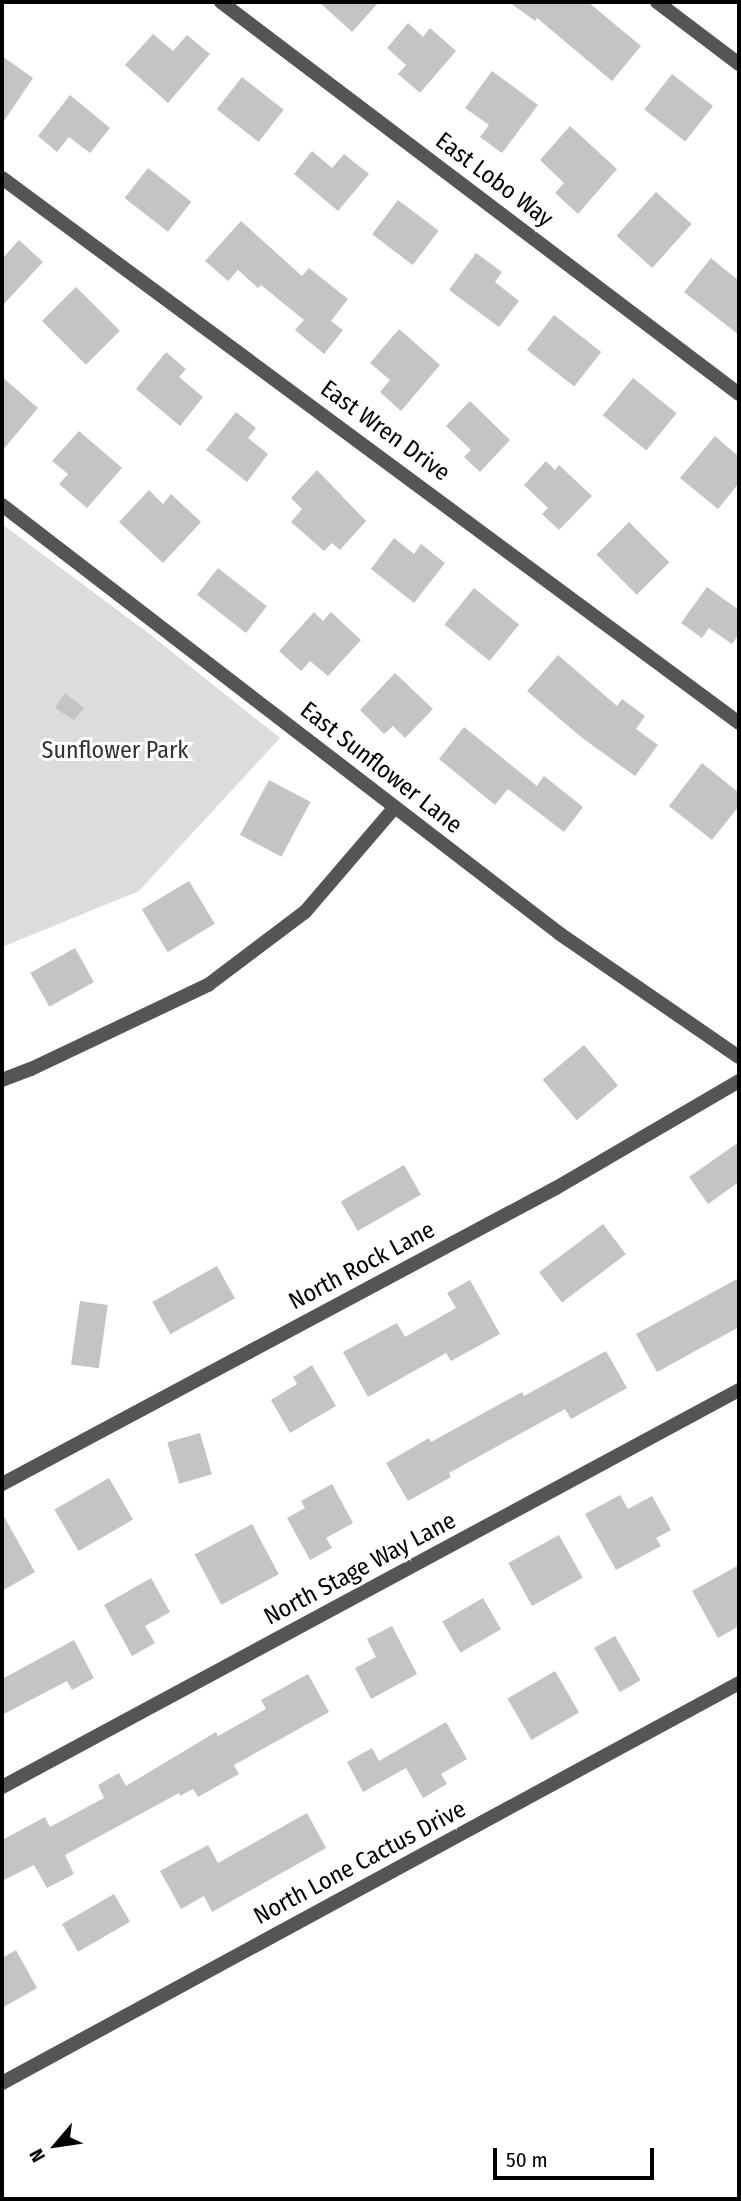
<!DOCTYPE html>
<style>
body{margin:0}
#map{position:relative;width:741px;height:2201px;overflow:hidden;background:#fff;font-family:"Fira Sans Condensed",sans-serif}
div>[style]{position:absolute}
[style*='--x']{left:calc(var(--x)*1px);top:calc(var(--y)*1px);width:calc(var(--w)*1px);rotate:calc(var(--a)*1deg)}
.green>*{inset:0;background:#dcdcdc}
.building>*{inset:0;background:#c4c4c4;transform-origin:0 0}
.street>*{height:14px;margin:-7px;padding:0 7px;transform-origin:7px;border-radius:7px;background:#555}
span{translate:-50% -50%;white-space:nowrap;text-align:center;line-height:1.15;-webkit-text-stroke:6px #fff;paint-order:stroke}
.street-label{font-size:24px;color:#000}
.park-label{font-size:24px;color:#333}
.frame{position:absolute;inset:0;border:4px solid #000;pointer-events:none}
.north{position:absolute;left:21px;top:2110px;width:70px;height:70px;-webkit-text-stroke:5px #fff;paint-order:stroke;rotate:241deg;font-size:19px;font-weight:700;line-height:28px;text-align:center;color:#000}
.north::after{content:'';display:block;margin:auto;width:24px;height:32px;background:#000;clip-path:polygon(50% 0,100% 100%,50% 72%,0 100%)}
.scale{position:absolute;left:493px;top:2148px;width:161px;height:32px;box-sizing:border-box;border:4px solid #000;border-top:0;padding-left:9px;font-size:21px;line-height:24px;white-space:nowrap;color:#000;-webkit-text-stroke:5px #fff;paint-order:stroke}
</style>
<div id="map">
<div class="green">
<div style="clip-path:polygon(2px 524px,152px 636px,280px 738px,139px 891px,2px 947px)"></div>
</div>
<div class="building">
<div style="clip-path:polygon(319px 2px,379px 2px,352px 32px)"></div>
<div style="clip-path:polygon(509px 2px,588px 2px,641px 46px,612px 81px,537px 18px,535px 21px)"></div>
<div style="clip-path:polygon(408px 23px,423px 37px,430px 28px,456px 51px,420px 93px,398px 74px,406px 65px,387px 48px)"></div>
<div style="clip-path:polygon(153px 34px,173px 51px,187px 35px,210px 54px,168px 103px,125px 65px)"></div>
<div style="clip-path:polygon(2px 56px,33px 78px,2px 124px)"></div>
<div style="clip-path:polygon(492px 71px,538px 105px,502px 153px,480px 137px,489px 125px,465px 108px)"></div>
<div style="left:672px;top:74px;width:52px;height:45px;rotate:38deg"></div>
<div style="left:242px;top:77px;width:53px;height:41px;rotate:38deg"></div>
<div style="clip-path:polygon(70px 95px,110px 128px,90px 153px,69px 137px,57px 152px,38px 136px)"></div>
<div style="clip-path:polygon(570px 126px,617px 169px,578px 214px,555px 193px,564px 183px,540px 160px)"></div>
<div style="clip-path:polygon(312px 151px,332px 168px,344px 154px,369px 174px,338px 211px,294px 174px)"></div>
<div style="left:148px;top:168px;width:55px;height:38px;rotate:38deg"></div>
<div style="left:656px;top:192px;width:48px;height:59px;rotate:42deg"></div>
<div style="left:398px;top:200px;width:51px;height:43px;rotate:37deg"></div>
<div style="clip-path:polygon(241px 221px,302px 276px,309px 268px,348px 299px,331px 321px,343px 330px,324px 354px,295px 330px,304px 320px,261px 285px,258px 288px,238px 270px,228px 281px,205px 261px)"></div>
<div style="clip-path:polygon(19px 240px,43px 262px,2px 306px,2px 259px)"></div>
<div style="clip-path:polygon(476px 253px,502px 272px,495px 282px,519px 301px,499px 327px,449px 290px)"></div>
<div style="clip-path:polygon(711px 258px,739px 281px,739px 335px,684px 292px)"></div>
<div style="left:76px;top:287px;width:62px;height:48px;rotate:45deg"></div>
<div style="left:554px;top:315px;width:60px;height:44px;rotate:38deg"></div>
<div style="clip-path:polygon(399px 329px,440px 365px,401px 411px,380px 392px,390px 380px,370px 363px)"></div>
<div style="clip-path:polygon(166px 352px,186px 369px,179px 377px,203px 397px,180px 426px,136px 389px)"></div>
<div style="clip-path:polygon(2px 377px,38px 408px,2px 451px)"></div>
<div style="left:633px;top:378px;width:56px;height:48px;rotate:39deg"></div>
<div style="clip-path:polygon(470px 401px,510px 440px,480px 472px,464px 457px,471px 450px,446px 426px)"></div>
<div style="clip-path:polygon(236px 412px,256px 428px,248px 438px,268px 454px,247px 482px,206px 450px)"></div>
<div style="clip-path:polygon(79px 431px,122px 468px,87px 508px,59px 484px,68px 474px,52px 461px)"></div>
<div style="clip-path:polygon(715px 436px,739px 457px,739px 483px,718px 509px,680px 478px)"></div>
<div style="clip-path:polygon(546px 461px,555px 470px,559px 465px,592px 496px,559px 530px,542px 514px,548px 508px,524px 485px)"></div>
<div style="clip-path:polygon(317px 470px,366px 521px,340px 550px,332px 543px,324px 551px,291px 522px,302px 509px,291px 498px)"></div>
<div style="clip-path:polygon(149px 490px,163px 504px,171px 494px,201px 522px,163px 563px,119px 522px)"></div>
<div style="left:629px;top:522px;width:57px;height:46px;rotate:45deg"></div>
<div style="clip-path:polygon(394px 538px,414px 554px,421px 544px,445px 563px,414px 603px,371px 569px)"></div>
<div style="left:218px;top:568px;width:62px;height:34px;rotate:38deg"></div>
<div style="clip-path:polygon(707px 587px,739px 610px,739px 634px,732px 644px,709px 628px,702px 638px,681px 623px)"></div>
<div style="left:474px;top:588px;width:58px;height:47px;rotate:39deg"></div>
<div style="clip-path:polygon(314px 612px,323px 621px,331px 612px,361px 640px,328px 676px,310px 661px,301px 671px,279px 651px)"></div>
<div style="clip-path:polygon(558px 655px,617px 706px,622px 699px,645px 716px,636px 729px,658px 745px,635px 776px,581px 737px,527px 691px)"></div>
<div style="clip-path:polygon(395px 673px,433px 709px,405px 738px,393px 726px,384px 734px,360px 710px)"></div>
<div style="clip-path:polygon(65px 693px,84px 708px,74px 720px,55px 708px)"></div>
<div style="clip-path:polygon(464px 727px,537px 786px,544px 776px,583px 807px,564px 832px,508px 789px,495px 805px,439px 759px)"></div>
<div style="clip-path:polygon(702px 763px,739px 793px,739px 806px,712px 840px,669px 806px)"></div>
<div style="left:269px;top:780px;width:47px;height:62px;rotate:28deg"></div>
<div style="left:189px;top:881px;width:50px;height:55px;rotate:59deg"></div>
<div style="left:75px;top:948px;width:39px;height:51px;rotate:61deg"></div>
<div style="left:584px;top:1045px;width:53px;height:54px;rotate:50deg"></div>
<div style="clip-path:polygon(739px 1142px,739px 1182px,708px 1204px,689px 1177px)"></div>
<div style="left:404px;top:1165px;width:34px;height:73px;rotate:60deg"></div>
<div style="left:603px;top:1224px;width:38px;height:80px;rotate:53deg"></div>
<div style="left:217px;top:1266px;width:37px;height:74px;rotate:61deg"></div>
<div style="clip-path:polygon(739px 1278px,739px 1327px,657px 1372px,636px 1334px)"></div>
<div style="clip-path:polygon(470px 1280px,500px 1334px,451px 1361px,446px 1353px,368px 1397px,343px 1352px,397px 1323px,405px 1337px,456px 1308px,447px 1293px)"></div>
<div style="left:80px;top:1301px;width:28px;height:64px;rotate:8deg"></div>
<div style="clip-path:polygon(606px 1351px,627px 1388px,571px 1419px,565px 1409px,449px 1473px,451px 1477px,408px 1501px,386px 1463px,429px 1438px,431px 1442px,522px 1392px,524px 1396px)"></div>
<div style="clip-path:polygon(312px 1365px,336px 1406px,290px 1433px,271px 1400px,297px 1384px,293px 1377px)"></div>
<div style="left:200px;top:1433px;width:43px;height:34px;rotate:74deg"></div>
<div style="left:109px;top:1478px;width:48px;height:63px;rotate:60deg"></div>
<div style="clip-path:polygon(332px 1484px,353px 1523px,326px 1538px,332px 1548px,310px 1560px,287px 1518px,305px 1508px,301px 1501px)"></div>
<div style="clip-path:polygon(620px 1495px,628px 1509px,652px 1496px,671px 1530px,656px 1538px,661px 1546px,616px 1570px,585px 1514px)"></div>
<div style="clip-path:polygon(2px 1513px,35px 1572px,2px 1591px)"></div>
<div style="left:252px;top:1524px;width:57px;height:65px;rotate:62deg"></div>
<div style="left:559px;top:1535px;width:49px;height:58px;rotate:61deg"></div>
<div style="clip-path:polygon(739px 1565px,739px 1626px,718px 1638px,692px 1591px)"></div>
<div style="clip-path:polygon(151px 1578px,170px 1612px,145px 1626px,155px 1643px,132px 1656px,104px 1605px)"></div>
<div style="left:483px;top:1598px;width:36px;height:47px;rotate:60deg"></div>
<div style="clip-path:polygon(392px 1626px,417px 1674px,371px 1699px,355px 1668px,376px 1657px,367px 1639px)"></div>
<div style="left:615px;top:1636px;width:51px;height:24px;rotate:60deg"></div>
<div style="clip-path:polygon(74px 1640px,94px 1678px,72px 1690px,67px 1681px,2px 1715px,2px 1679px)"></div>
<div style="left:555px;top:1671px;width:48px;height:55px;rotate:60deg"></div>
<div style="clip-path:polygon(308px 1674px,329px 1712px,234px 1765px,239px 1774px,198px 1797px,193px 1789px,180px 1796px,179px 1793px,65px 1855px,74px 1874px,47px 1888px,34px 1865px,2px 1881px,2px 1840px,45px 1817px,50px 1827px,104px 1798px,98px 1785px,119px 1773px,126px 1786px,216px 1732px,218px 1736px,266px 1709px,261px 1700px)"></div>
<div style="clip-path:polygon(446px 1722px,467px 1759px,441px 1774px,447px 1784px,423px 1798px,406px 1768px,363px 1792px,347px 1762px,372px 1748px,379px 1761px)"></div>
<div style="clip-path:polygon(307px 1813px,326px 1848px,212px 1912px,204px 1896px,181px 1909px,160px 1871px,208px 1845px,218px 1863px)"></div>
<div style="left:114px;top:1894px;width:32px;height:60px;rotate:60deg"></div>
<div style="clip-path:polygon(16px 1950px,37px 1988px,2px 2008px,2px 1958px)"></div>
</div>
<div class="street">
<div style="--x:221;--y:2;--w:650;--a:37.12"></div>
<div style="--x:657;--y:2;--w:103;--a:37.1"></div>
<div style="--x:2;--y:178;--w:917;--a:36.48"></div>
<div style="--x:2;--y:505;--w:704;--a:37.55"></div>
<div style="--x:560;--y:934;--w:217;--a:34.5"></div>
<div style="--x:2;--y:1080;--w:31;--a:-21"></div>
<div style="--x:31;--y:1069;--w:196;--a:-25.4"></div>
<div style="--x:208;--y:985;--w:121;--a:-37"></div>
<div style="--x:305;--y:912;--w:138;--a:-49.4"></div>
<div style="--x:2;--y:1484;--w:628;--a:-28.12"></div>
<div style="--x:556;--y:1188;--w:212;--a:-30.3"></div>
<div style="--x:2;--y:1787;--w:837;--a:-28.31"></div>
<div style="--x:2;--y:2083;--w:839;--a:-28.49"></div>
</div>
<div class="street-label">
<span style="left:494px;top:180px;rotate:37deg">East Lobo Way</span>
<span style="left:385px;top:431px;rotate:36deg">East Wren Drive</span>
<span style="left:381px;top:768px;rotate:38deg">East Sunflower Lane</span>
<span style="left:362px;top:1266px;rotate:-28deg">North Rock Lane</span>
<span style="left:360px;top:1569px;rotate:-28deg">North Stage Way Lane</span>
<span style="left:360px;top:1863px;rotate:-28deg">North Lone Cactus Drive</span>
</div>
<div class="park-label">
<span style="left:115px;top:751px">Sunflower Park</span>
</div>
<div class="frame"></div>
<div class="north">N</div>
<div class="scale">50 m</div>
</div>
